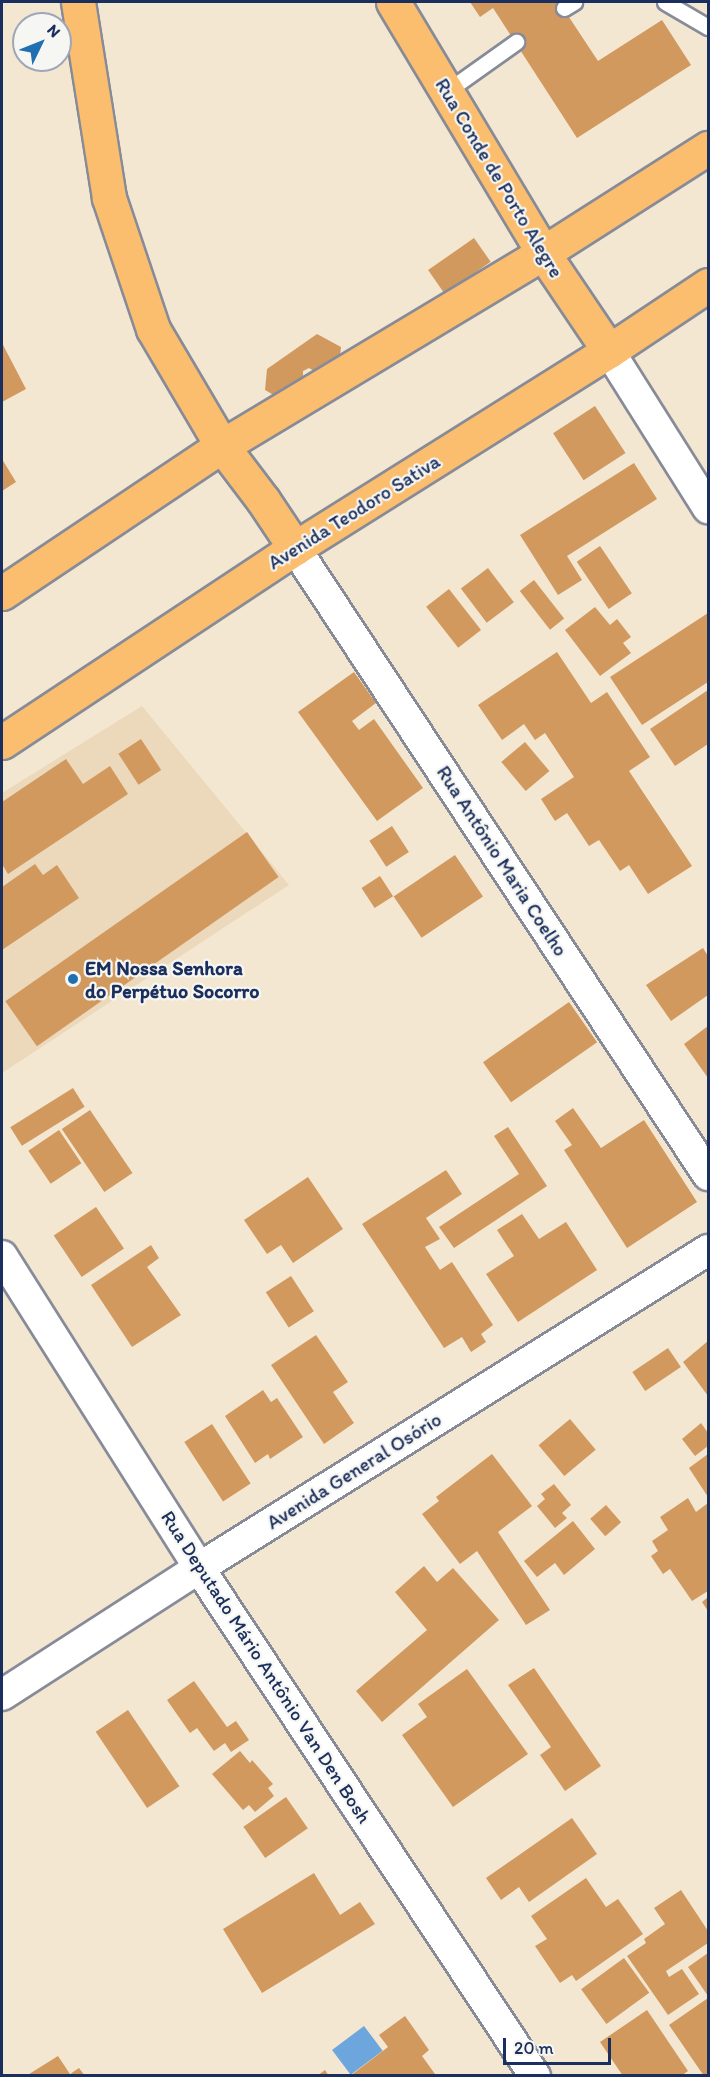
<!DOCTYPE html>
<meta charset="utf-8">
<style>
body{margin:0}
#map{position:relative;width:710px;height:2077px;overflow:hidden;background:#f3e7d2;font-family:Itim,sans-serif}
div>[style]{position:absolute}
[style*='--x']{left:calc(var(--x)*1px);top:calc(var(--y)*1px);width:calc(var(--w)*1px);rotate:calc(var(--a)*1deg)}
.built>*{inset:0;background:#ecd8ba}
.water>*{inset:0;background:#6ca6dc;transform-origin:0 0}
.building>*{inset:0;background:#d1995e;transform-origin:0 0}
.roads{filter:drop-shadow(2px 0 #878b98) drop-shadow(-2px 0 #878b98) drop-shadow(0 2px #878b98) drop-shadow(0 -2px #878b98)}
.service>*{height:15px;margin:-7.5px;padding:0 7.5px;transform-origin:7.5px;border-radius:7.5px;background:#fff}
.minor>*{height:30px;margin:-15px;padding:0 15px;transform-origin:15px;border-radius:15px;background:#fff}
.primary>*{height:33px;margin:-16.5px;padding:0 16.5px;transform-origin:16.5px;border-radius:16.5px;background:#fbbd6e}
.dots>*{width:16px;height:16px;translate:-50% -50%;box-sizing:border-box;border:3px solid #f6f6f2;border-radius:50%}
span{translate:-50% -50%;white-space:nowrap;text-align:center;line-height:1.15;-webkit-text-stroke:4.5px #f6f6f2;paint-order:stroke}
.street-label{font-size:20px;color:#1b2f5e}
.poi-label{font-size:20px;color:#1b2f5e;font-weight:700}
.left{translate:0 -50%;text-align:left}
.frame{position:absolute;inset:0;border:3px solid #1b2f5e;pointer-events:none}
.north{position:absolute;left:12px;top:12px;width:60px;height:60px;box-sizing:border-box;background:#f6f6f2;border:2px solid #9ea6b7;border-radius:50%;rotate:47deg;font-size:16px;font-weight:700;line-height:24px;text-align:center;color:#1b2f5e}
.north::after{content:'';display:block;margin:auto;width:21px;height:27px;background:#1f6fb2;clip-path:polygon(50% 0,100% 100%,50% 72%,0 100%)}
.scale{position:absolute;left:503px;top:2038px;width:108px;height:27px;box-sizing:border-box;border:3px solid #1b2f5e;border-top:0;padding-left:8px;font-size:18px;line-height:21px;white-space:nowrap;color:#1b2f5e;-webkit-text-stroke:4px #f6f6f2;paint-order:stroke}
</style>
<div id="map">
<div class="built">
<div style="clip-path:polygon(142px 706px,289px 885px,2px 1073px,2px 793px)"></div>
</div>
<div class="water">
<div style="left:364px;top:2026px;width:31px;height:40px;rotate:53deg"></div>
</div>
<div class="building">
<div style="clip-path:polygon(470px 2px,559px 2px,598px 61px,662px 20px,691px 65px,577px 138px,493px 8px,480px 17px)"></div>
<div style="left:474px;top:238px;width:29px;height:56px;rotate:55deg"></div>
<div style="clip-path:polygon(317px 334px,341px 347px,339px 366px,324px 377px,309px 368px,303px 371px,303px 391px,282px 400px,265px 390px,267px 369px)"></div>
<div style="clip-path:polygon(2px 343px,26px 389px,2px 402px)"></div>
<div style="left:595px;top:406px;width:56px;height:50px;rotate:57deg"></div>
<div style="clip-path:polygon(2px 459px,16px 482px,2px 491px)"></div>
<div style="clip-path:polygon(634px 463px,657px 499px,567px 556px,582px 580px,558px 595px,520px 535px)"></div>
<div style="left:600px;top:546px;width:57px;height:28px;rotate:56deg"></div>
<div style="left:488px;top:568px;width:43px;height:34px;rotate:53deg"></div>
<div style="left:534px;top:580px;width:49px;height:18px;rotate:52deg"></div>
<div style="left:449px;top:589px;width:52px;height:29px;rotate:52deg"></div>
<div style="clip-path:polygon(595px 607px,610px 625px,617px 619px,631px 637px,623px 643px,631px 653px,600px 676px,565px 630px)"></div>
<div style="clip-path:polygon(708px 613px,708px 682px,642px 725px,610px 677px)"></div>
<div style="clip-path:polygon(557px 652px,591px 703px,607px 692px,650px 757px,629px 771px,692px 866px,648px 894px,629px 865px,620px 871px,599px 840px,589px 846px,567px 813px,555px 821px,541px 799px,574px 777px,545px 733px,535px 740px,524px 724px,502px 740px,478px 705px)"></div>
<div style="clip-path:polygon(354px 672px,376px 703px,352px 721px,359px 730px,374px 719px,423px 788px,377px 821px,298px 712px)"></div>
<div style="clip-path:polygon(708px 690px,708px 744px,675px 766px,650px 729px)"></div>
<div style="left:141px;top:739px;width:37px;height:27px;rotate:57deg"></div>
<div style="left:525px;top:742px;width:38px;height:31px;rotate:50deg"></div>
<div style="clip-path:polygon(66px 759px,83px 784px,110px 766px,128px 794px,8px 874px,2px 864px,2px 802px)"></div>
<div style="left:392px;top:826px;width:31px;height:27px;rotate:57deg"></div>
<div style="left:247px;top:832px;width:55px;height:295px;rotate:55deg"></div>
<div style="left:455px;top:855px;width:50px;height:74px;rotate:56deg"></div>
<div style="clip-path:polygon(35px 864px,43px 875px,57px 865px,79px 898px,2px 950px,2px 887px)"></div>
<div style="left:380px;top:876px;width:24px;height:22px;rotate:57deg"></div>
<div style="clip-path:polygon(703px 948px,708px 956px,708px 995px,671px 1021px,646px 985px)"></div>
<div style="left:569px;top:1002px;width:49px;height:105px;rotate:55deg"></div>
<div style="clip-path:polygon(708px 1026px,708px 1078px,684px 1044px)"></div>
<div style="left:73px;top:1088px;width:22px;height:74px;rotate:58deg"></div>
<div style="clip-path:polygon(573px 1108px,601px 1148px,644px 1120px,697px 1202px,627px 1248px,564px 1150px,572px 1145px,555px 1121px)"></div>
<div style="left:90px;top:1110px;width:76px;height:34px;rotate:56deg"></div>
<div style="clip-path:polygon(508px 1127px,547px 1186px,454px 1248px,439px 1227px,519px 1174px,494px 1136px)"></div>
<div style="left:59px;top:1130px;width:40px;height:37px;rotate:56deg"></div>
<div style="clip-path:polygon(446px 1170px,462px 1194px,426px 1218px,440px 1239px,425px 1247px,440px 1270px,452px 1262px,493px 1325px,481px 1334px,486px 1342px,471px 1352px,462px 1337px,444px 1348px,362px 1224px)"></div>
<div style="clip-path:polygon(308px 1177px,343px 1229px,293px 1263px,281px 1245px,267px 1254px,244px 1220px)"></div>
<div style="left:96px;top:1207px;width:50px;height:51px;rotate:56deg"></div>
<div style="clip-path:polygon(522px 1214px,539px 1239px,566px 1222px,597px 1270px,518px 1322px,486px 1274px,514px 1256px,497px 1230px)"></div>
<div style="clip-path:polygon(151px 1245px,159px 1258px,147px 1267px,181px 1315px,132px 1347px,91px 1285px)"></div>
<div style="left:291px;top:1276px;width:42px;height:30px;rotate:57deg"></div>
<div style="clip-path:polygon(316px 1335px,348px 1382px,333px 1392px,354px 1423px,324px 1444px,271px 1365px)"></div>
<div style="clip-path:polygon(708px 1341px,708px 1396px,683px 1362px)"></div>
<div style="left:668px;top:1348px;width:23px;height:43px;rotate:56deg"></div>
<div style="clip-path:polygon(263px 1390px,271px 1402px,277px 1398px,303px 1437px,270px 1459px,268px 1454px,255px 1463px,225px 1416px)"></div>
<div style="left:570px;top:1419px;width:40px;height:41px;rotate:50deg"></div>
<div style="clip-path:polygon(701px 1423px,708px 1433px,708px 1446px,695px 1456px,682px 1439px)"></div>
<div style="left:212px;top:1424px;width:71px;height:33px;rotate:57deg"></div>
<div style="clip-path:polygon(492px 1454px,532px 1506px,498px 1532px,550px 1610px,526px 1625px,477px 1551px,460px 1564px,422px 1514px,439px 1501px,436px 1497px)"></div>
<div style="clip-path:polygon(708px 1454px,708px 1497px,689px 1468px)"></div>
<div style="clip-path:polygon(554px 1484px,571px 1505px,562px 1513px,567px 1518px,555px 1528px,537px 1506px,545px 1499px,541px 1494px)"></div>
<div style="clip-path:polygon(688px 1498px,696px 1512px,708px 1503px,708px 1591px,692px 1601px,670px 1569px,663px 1574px,651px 1556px,658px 1551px,652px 1541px,668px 1530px,660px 1517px)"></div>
<div style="left:606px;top:1505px;width:23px;height:21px;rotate:49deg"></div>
<div style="clip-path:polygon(573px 1521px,595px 1549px,564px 1575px,555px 1563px,537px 1577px,524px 1561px)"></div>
<div style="clip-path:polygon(424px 1566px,437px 1582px,453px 1568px,499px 1620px,382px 1722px,356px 1691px,427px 1630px,395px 1592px)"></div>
<div style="clip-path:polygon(708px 1597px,708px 1611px,702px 1602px)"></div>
<div style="clip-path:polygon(534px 1668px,601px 1766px,565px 1791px,540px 1755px,551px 1747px,508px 1685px)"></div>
<div style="clip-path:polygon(467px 1669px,528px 1754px,453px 1807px,402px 1735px,427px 1717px,418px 1704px)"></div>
<div style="clip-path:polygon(194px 1681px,227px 1727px,236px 1721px,249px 1740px,231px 1752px,225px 1743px,214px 1751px,197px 1728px,190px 1733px,167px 1700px)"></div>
<div style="left:128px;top:1710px;width:92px;height:39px;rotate:56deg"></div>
<div style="clip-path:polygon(240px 1751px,250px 1763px,252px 1760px,273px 1784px,268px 1788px,274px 1796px,255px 1812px,249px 1805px,243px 1810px,212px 1774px)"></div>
<div style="left:286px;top:1797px;width:38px;height:52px;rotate:55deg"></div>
<div style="clip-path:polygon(572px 1818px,597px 1854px,529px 1902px,519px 1887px,501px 1900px,486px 1878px)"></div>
<div style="clip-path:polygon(314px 1873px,340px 1915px,360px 1902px,375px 1924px,262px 1993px,223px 1929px)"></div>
<div style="clip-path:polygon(586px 1878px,606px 1907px,618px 1899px,643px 1934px,576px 1981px,572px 1975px,560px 1983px,535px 1946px,547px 1939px,531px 1916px)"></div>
<div style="clip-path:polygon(681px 1890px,708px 1931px,708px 1943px,666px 1971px,669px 1977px,682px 1969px,699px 1994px,668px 2015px,627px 1956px,646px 1943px,644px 1939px,665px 1924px,654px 1908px)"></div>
<div style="clip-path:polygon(708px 1953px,708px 1996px,688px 1967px)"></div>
<div style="left:624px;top:1958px;width:43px;height:53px;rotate:54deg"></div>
<div style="clip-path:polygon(708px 1998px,708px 2076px,704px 2076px,669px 2025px)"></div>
<div style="clip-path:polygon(647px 2010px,688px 2071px,681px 2076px,623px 2076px,600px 2042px)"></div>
<div style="clip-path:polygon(405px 2016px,429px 2050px,422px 2056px,435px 2074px,350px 2076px,388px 2047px,379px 2035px)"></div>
<div style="clip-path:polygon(58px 2056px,70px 2074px,26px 2076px)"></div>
<div style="clip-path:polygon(79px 2068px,85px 2076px,68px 2076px,73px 2072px)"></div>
<div style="clip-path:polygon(325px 2070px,329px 2076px,317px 2076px)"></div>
</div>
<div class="roads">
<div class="service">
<div style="--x:665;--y:2;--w:50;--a:30.2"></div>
<div style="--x:564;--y:8;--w:12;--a:-31"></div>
<div style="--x:447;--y:91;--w:85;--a:-35.4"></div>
</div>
<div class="minor">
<div style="--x:609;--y:351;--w:186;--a:57.8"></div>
<div style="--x:295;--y:548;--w:751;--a:56.63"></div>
<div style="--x:2;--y:1256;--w:369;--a:57.7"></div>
<div style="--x:199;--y:1568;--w:609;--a:56.52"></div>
<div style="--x:2;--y:1695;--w:234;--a:-32.8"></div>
<div style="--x:199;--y:1568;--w:600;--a:-32"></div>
</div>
<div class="primary">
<div style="--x:78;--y:2;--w:198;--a:81"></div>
<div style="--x:109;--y:198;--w:138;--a:71.4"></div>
<div style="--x:153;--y:329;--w:136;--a:59.5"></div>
<div style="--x:222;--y:446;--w:68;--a:52.8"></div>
<div style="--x:263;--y:500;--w:58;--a:56.3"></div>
<div style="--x:393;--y:2;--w:292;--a:59.1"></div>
<div style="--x:543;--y:253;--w:118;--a:56"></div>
<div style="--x:2;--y:593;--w:265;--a:-33.8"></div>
<div style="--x:222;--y:446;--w:375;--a:-31"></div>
<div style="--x:543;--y:253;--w:196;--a:-32.5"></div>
<div style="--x:2;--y:742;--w:351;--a:-33.5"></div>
<div style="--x:295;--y:548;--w:371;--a:-32.1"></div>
<div style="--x:609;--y:351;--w:119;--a:-33.7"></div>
</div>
</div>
<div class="dots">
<div style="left:73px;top:979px;background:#1f6fb2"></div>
</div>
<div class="street-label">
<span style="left:499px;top:178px;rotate:59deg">Rua Conde de Porto Alegre</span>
<span style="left:354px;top:512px;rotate:-32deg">Avenida Teodoro Sativa</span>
<span style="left:502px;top:861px;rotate:57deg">Rua Antônio Maria Coelho</span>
<span style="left:354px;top:1471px;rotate:-32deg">Avenida General Osório</span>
<span style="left:266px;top:1667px;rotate:57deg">Rua Deputado Mário Antônio Van Den Bosh</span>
</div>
<div class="poi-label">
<span class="left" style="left:85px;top:980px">EM Nossa Senhora<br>do Perpétuo Socorro</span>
</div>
<div class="frame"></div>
<div class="north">N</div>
<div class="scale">20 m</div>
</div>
